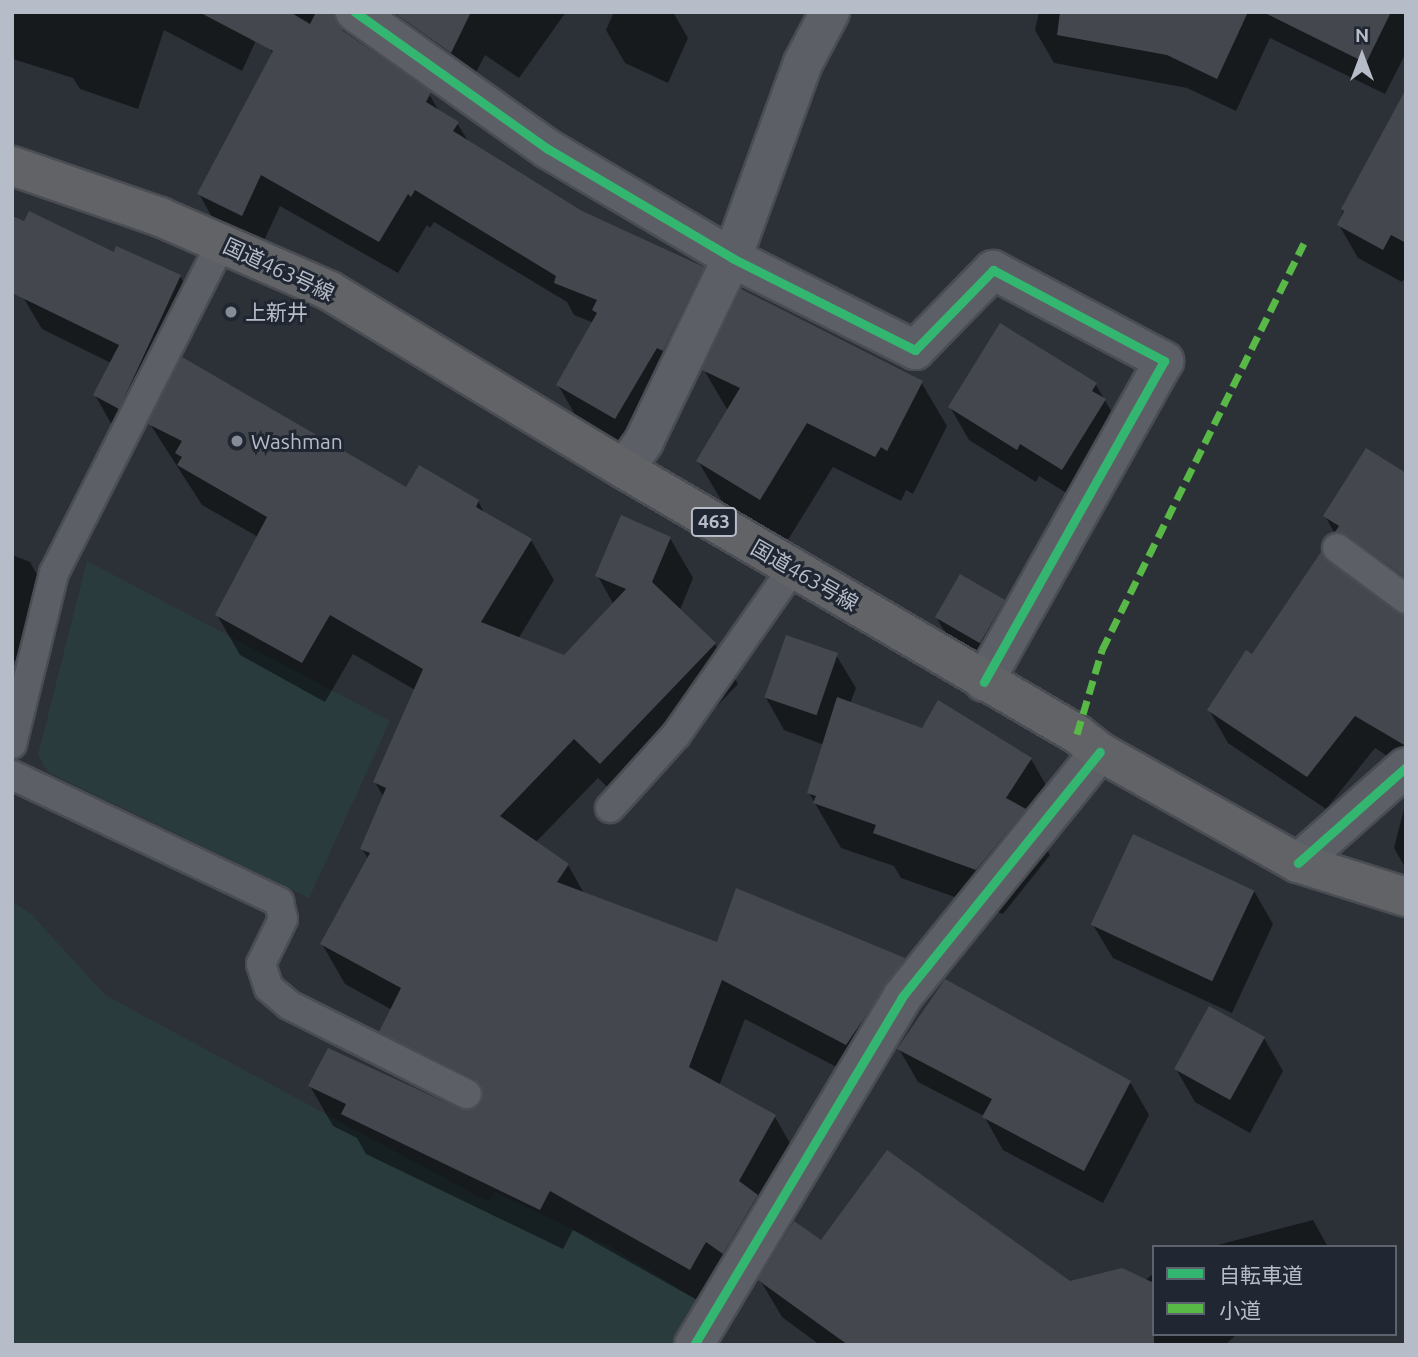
<!DOCTYPE html>
<meta charset="utf-8">
<style>
body{margin:0}
#map{position:relative;width:1418px;height:1357px;overflow:hidden;background:#2c3138;font-family:Ubuntu,"Noto Sans JP",sans-serif}
div>[style]{position:absolute}
[style*='--x']{left:calc(var(--x)*1px);top:calc(var(--y)*1px);width:calc(var(--w)*1px);rotate:calc(var(--a)*1deg)}
.green>*{inset:0;background:#2a3b3e}
.shadow>*{inset:0;background:#0007}
.building>*{inset:0;background:#44484e;transform-origin:0 0}
.roads{filter:drop-shadow(2px 0 #4a4d53) drop-shadow(-2px 0 #4a4d53) drop-shadow(0 2px #4a4d53) drop-shadow(0 -2px #4a4d53)}
.lane>*{height:28px;margin:-14px;padding:0 14px;transform-origin:14px;border-radius:14px;background:#5c5f66}
.street>*{height:38px;margin:-19px;padding:0 19px;transform-origin:19px;border-radius:19px;background:#5c5f66}
.highway>*{height:38px;margin:-19px;padding:0 19px;transform-origin:19px;border-radius:19px;background:#616366}
.quiet>*{height:7px;margin-top:-3.5px;transform-origin:0;background:repeating-linear-gradient(90deg,#58b947 0 14px,transparent 0 21px)}
.cycleway>*{height:9px;margin:-4.5px;padding:0 4.5px;transform-origin:4.5px;border-radius:4.5px;background:#33b770}
.dots>*{width:19px;height:19px;translate:-50% -50%;box-sizing:border-box;border:4px solid #202732;border-radius:50%}
span{translate:-50% -50%;white-space:nowrap;text-align:center;line-height:1.15;-webkit-text-stroke:6px #202732;paint-order:stroke}
.shield-label span{padding:2px 5px;background:#202732;border:2px solid;border-radius:5px;-webkit-text-stroke-width:0}
.shield-label{font-size:19px;color:#b7bdc8;font-weight:700}
.street-label{font-size:21px;color:#b7bdc8}
.poi-label{font-size:21px;color:#b7bdc8}
.left{translate:0 -50%;text-align:left}
.frame{position:absolute;inset:0;border:14px solid #b7bdc8;pointer-events:none}
.legend{position:absolute;left:1152px;top:1245px;width:245px;height:91px;box-sizing:border-box;background:#202732;border:2px solid #5c636e;margin:0;padding:9px 12px;list-style:none;font-size:21px;color:#b7bdc8}
.legend li{display:flex;align-items:center;gap:14px;height:35px}
.legend b{width:35px;border:2px solid #5c636e}
.north{position:absolute;left:1327px;top:21px;width:70px;height:70px;-webkit-text-stroke:5px #202732;paint-order:stroke;rotate:0deg;font-size:19px;font-weight:700;line-height:28px;text-align:center;color:#b7bdc8}
.north::after{content:'';display:block;margin:auto;width:24px;height:32px;background:#b7bdc8;clip-path:polygon(50% 0,100% 100%,50% 72%,0 100%)}
</style>
<div id="map">
<div class="green">
<div style="clip-path:polygon(87px 561px,390px 721px,309px 898px,48px 772px,38px 755px)"></div>
<div style="clip-path:polygon(12px 901px,32px 915px,105px 995px,489px 1202px,495px 1192px,609px 1246px,698px 1300px,673px 1345px,12px 1345px)"></div>
</div>
<div class="shadow">
<div style="clip-path:polygon(12px 12px,269px 12px,242px 71px,164px 30px,138px 109px,80px 89px,73px 78px,13px 59px)"></div>
<div style="clip-path:polygon(296px 12px,566px 12px,519px 78px,485px 55px,470px 84px,356px 32px,355px 38px,429px 94px,440px 113px,457px 123px,470px 144px,581px 213px,702px 268px,721px 301px,634px 451px,577px 418px,558px 385px,594px 323px,574px 315px,567px 302px,434px 222px,430px 228px,427px 225px,398px 273px,280px 206px,261px 247px,217px 226px,199px 194px,273px 54px,270px 49px)"></div>
<div style="clip-path:polygon(614px 12px,673px 12px,688px 38px,668px 83px,625px 63px,606px 30px)"></div>
<div style="clip-path:polygon(1039px 12px,1406px 12px,1406px 53px,1385px 94px,1270px 38px,1236px 111px,1187px 88px,1054px 63px,1035px 30px)"></div>
<div style="clip-path:polygon(1406px 116px,1406px 276px,1402px 282px,1358px 258px,1339px 225px,1343px 209px)"></div>
<div style="clip-path:polygon(114px 255px,180px 276px,198px 308px,113px 427px,95px 395px,111px 363px,42px 329px,23px 297px)"></div>
<div style="clip-path:polygon(1001px 325px,1096px 385px,1124px 433px,1081px 502px,1039px 476px,1036px 482px,969px 440px,950px 407px)"></div>
<div style="clip-path:polygon(704px 370px,921px 382px,947px 426px,913px 494px,906px 490px,901px 501px,833px 467px,786px 543px,724px 505px,698px 461px,728px 411px)"></div>
<div style="clip-path:polygon(150px 424px,407px 489px,478px 501px,485px 514px,531px 540px,554px 580px,518px 639px,564px 657px,614px 605px,597px 575px,670px 538px,693px 578px,680px 610px,715px 644px,738px 684px,624px 803px,598px 778px,535px 843px,568px 865px,585px 895px,718px 944px,737px 890px,904px 959px,927px 999px,869px 1084px,745px 1019px,719px 1086px,775px 1117px,798px 1157px,713px 1309px,573px 1230px,563px 1249px,366px 1154px,357px 1138px,333px 1126px,310px 1086px,460px 1111px,481px 1110px,405px 1072px,381px 1032px,392px 1010px,345px 984px,322px 944px,369px 860px,362px 849px,384px 798px,375px 782px,415px 690px,353px 654px,325px 702px,240px 655px,217px 615px,258px 537px,202px 505px)"></div>
<div style="clip-path:polygon(1406px 475px,1406px 596px,1344px 550px,1325px 516px)"></div>
<div style="clip-path:polygon(12px 555px,30px 562px,53px 603px,27px 665px,12px 659px)"></div>
<div style="clip-path:polygon(1322px 555px,1395px 614px,1406px 615px,1406px 768px,1375px 748px,1326px 809px,1228px 743px,1209px 710px,1252px 657px)"></div>
<div style="clip-path:polygon(1004px 601px,1013px 618px,990px 659px,946px 634px,936px 617px)"></div>
<div style="clip-path:polygon(836px 655px,856px 688px,850px 704px,922px 730px,1031px 759px,1057px 804px,1038px 834px,1050px 855px,1003px 914px,901px 878px,894px 866px,841px 848px,809px 793px,824px 745px,784px 730px,765px 696px)"></div>
<div style="clip-path:polygon(1406px 801px,1406px 869px,1394px 848px)"></div>
<div style="clip-path:polygon(1254px 891px,1273px 924px,1232px 1013px,1113px 958px,1093px 925px)"></div>
<div style="clip-path:polygon(1264px 1038px,1283px 1071px,1250px 1133px,1195px 1102px,1176px 1069px)"></div>
<div style="clip-path:polygon(899px 1049px,1130px 1082px,1149px 1115px,1103px 1203px,1003px 1150px,984px 1116px,918px 1082px)"></div>
<div style="clip-path:polygon(1313px 1220px,1328px 1247px,1210px 1247px)"></div>
<div style="clip-path:polygon(821px 1243px,1102px 1306px,1120px 1301px,1154px 1273px,1154px 1334px,1237px 1334px,1225px 1345px,820px 1345px,782px 1317px,760px 1280px)"></div>
</div>
<div class="building">
<div style="clip-path:polygon(199px 12px,290px 12px,310px 24px,316px 12px,334px 12px,342px 30px,431px 92px,426px 102px,459px 122px,453px 131px,582px 211px,704px 267px,663px 351px,657px 348px,615px 419px,556px 385px,597px 313px,592px 310px,597px 300px,554px 283px,556px 276px,415px 190px,411px 197px,408px 194px,379px 242px,261px 175px,242px 216px,197px 194px,273px 51px)"></div>
<div style="clip-path:polygon(393px 12px,471px 12px,451px 53px)"></div>
<div style="clip-path:polygon(1060px 12px,1248px 12px,1217px 79px,1167px 55px,1057px 35px)"></div>
<div style="clip-path:polygon(1263px 12px,1391px 12px,1366px 63px)"></div>
<div style="clip-path:polygon(1406px 89px,1406px 243px,1391px 235px,1383px 250px,1337px 225px,1344px 211px,1341px 209px)"></div>
<div style="clip-path:polygon(29px 211px,114px 252px,116px 246px,181px 275px,119px 409px,93px 395px,119px 345px,12px 293px,12px 216px,24px 221px)"></div>
<div style="clip-path:polygon(741px 289px,923px 381px,887px 451px,881px 447px,875px 457px,807px 423px,760px 500px,696px 461px,740px 388px,702px 370px)"></div>
<div style="clip-path:polygon(1000px 323px,1097px 383px,1092px 391px,1106px 399px,1062px 470px,1020px 444px,1017px 450px,948px 407px)"></div>
<div style="clip-path:polygon(182px 357px,406px 487px,419px 465px,479px 500px,476px 507px,532px 539px,481px 622px,564px 655px,626px 589px,595px 576px,621px 515px,671px 537px,652px 582px,716px 643px,600px 764px,574px 739px,500px 816px,569px 864px,557px 882px,717px 942px,736px 888px,905px 958px,846px 1045px,722px 980px,689px 1067px,776px 1115px,739px 1181px,758px 1195px,723px 1254px,706px 1242px,690px 1270px,550px 1191px,540px 1210px,341px 1114px,346px 1104px,308px 1086px,328px 1048px,460px 1109px,476px 1108px,482px 1101px,481px 1085px,474px 1079px,379px 1032px,401px 988px,320px 944px,370px 853px,360px 849px,386px 788px,373px 782px,423px 669px,330px 615px,302px 663px,215px 615px,267px 517px,177px 465px,182px 457px,175px 453px,182px 441px,148px 424px)"></div>
<div style="clip-path:polygon(1366px 448px,1406px 473px,1406px 578px,1347px 535px,1335px 532px,1339px 526px,1323px 516px)"></div>
<div style="clip-path:polygon(1321px 552px,1327px 561px,1406px 615px,1406px 746px,1355px 716px,1307px 777px,1207px 710px,1246px 650px,1252px 654px)"></div>
<div style="left:960px;top:574px;width:52px;height:50px;rotate:30deg"></div>
<div style="left:786px;top:635px;width:55px;height:66px;rotate:19deg"></div>
<div style="clip-path:polygon(837px 697px,922px 728px,938px 700px,1032px 758px,1006px 798px,1026px 809px,976px 870px,873px 833px,876px 825px,813px 803px,816px 796px,807px 793px)"></div>
<div style="left:1133px;top:834px;width:134px;height:100px;rotate:25deg"></div>
<div style="clip-path:polygon(945px 979px,1131px 1081px,1084px 1171px,982px 1117px,992px 1099px,897px 1049px)"></div>
<div style="left:1209px;top:1006px;width:64px;height:72px;rotate:29deg"></div>
<div style="clip-path:polygon(887px 1150px,1070px 1281px,1122px 1268px,1154px 1283px,1154px 1345px,848px 1345px,758px 1280px,794px 1221px,821px 1240px)"></div>
</div>
<div class="roads">
<div class="lane">
<div style="--x:1337;--y:548;--w:86;--a:36.5"></div>
<div style="--x:12;--y:744;--w:176;--a:-76.2"></div>
<div style="--x:54;--y:573;--w:371;--a:-63.1"></div>
<div style="--x:12;--y:775;--w:296;--a:25.4"></div>
<div style="--x:279;--y:902;--w:17;--a:77"></div>
<div style="--x:283;--y:919;--w:50;--a:116.1"></div>
<div style="--x:261;--y:964;--w:25;--a:72"></div>
<div style="--x:269;--y:988;--w:26;--a:40"></div>
<div style="--x:289;--y:1005;--w:199;--a:26.6"></div>
<div style="--x:610;--y:808;--w:98;--a:-47.9"></div>
<div style="--x:676;--y:735;--w:204;--a:-55"></div>
</div>
<div class="street">
<div style="--x:355;--y:12;--w:237;--a:35.4"></div>
<div style="--x:548;--y:149;--w:214;--a:30.6"></div>
<div style="--x:732;--y:258;--w:205;--a:26.7"></div>
<div style="--x:915;--y:350;--w:112;--a:-45.7"></div>
<div style="--x:993;--y:270;--w:194;--a:28"></div>
<div style="--x:1164;--y:361;--w:368;--a:119.3"></div>
<div style="--x:624;--y:469;--w:34;--a:-54"></div>
<div style="--x:644;--y:441;--w:203;--a:-64.3"></div>
<div style="--x:732;--y:258;--w:208;--a:-70"></div>
<div style="--x:803;--y:63;--w:58;--a:-62.1"></div>
<div style="--x:1298;--y:863;--w:144;--a:-41.6"></div>
<div style="--x:694;--y:1345;--w:405;--a:-59.1"></div>
<div style="--x:902;--y:997;--w:315;--a:-51.1"></div>
</div>
<div class="highway">
<div style="--x:12;--y:166;--w:157;--a:19"></div>
<div style="--x:160;--y:217;--w:185;--a:23.5"></div>
<div style="--x:330;--y:291;--w:344;--a:31.2"></div>
<div style="--x:624;--y:469;--w:525;--a:30.33"></div>
<div style="--x:1077;--y:734;--w:29;--a:38"></div>
<div style="--x:1100;--y:752;--w:227;--a:29.3"></div>
<div style="--x:1298;--y:863;--w:113;--a:17.5"></div>
</div>
</div>
<div class="quiet">
<div style="--x:1077;--y:734;--w:88;--a:-73.4"></div>
<div style="--x:1102;--y:650;--w:454;--a:-63.6"></div>
</div>
<div class="cycleway">
<div style="--x:355;--y:12;--w:237;--a:35.4"></div>
<div style="--x:548;--y:149;--w:214;--a:30.6"></div>
<div style="--x:732;--y:258;--w:205;--a:26.7"></div>
<div style="--x:915;--y:350;--w:112;--a:-45.7"></div>
<div style="--x:993;--y:270;--w:194;--a:28"></div>
<div style="--x:1164;--y:361;--w:368;--a:119.3"></div>
<div style="--x:1298;--y:863;--w:144;--a:-41.6"></div>
<div style="--x:694;--y:1345;--w:405;--a:-59.1"></div>
<div style="--x:902;--y:997;--w:315;--a:-51.1"></div>
</div>
<div class="dots">
<div style="left:231px;top:312px;background:#868c96"></div>
<div style="left:237px;top:441px;background:#868c96"></div>
</div>
<div class="shield-label">
<span style="left:714px;top:522px">463</span>
</div>
<div class="street-label">
<span style="left:279px;top:269px;rotate:25deg">国道463号線</span>
<span style="left:805px;top:575px;rotate:30deg">国道463号線</span>
</div>
<div class="poi-label">
<span class="left" style="left:245px;top:312px">上新井</span>
<span class="left" style="left:251px;top:441px">Washman</span>
</div>
<div class="frame"></div>
<ul class="legend">
<li><b style="height:9px;background:#33b770"></b>自転車道</li>
<li><b style="height:9px;background:#58b947"></b>小道</li>
</ul>
<div class="north">N</div>
</div>
